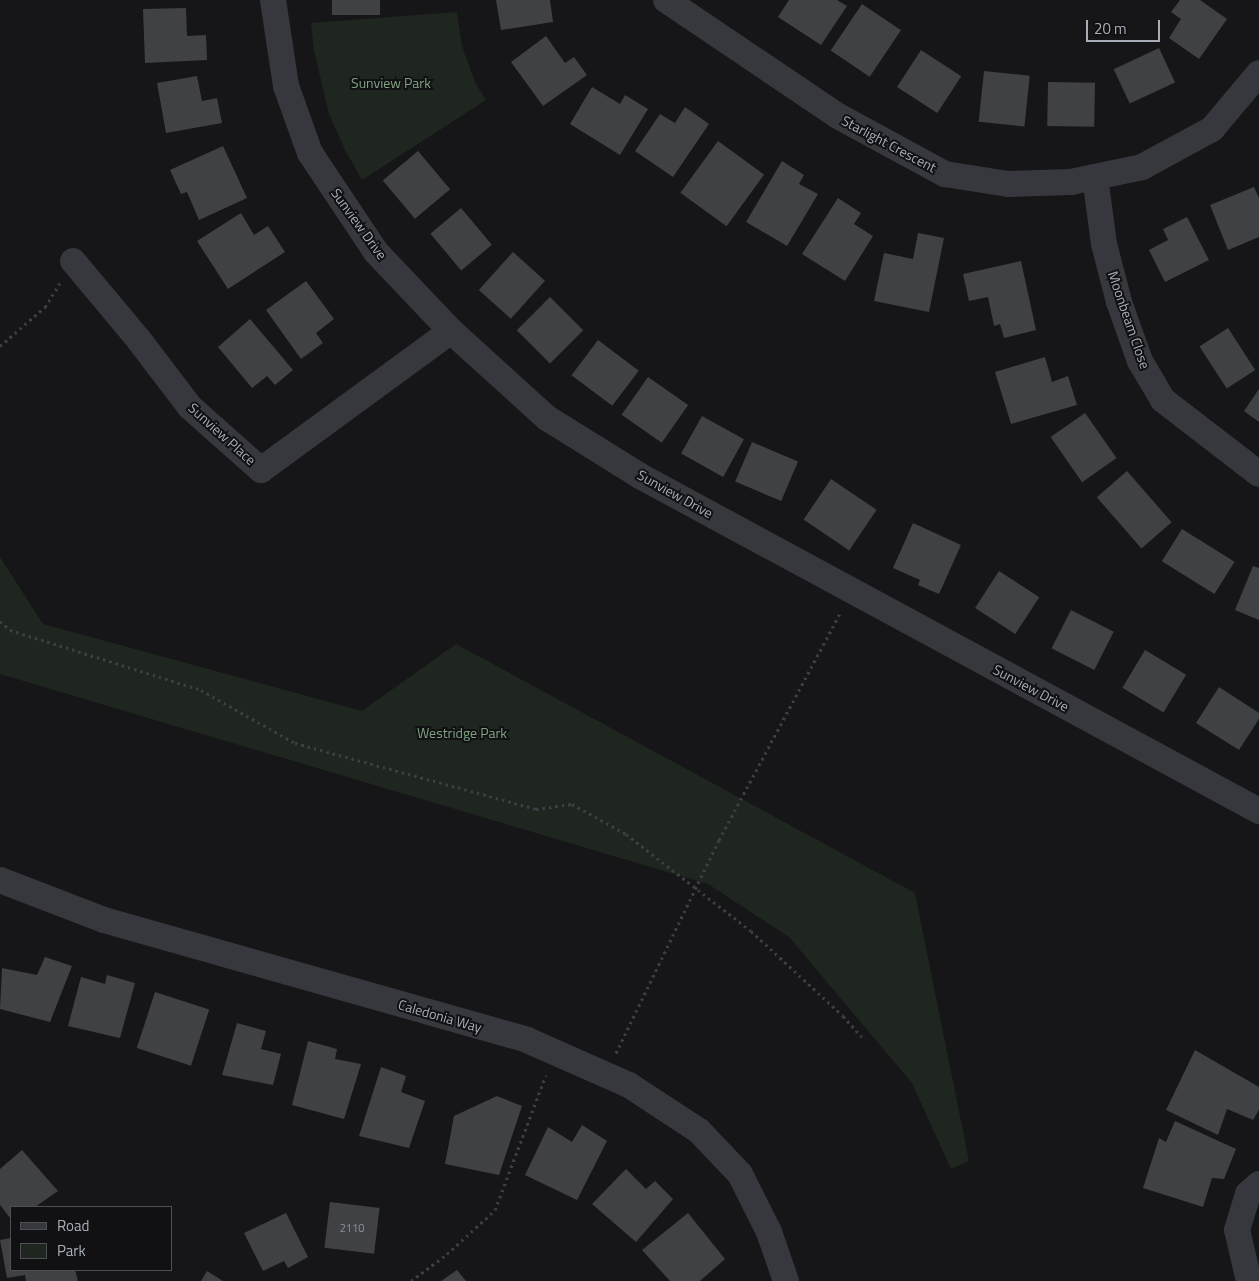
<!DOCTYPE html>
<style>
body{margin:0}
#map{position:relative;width:1259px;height:1281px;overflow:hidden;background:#161618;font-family:"Titillium Web",sans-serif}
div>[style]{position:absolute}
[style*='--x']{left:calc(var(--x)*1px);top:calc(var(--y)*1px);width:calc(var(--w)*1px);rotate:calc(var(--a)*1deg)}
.green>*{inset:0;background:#1e261f}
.building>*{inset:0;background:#404145;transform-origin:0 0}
.path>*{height:3px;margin-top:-1.5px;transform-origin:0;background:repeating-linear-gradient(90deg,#3d3f44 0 2.5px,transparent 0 6.5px)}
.minor>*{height:26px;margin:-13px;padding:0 13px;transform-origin:13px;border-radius:13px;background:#37383d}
span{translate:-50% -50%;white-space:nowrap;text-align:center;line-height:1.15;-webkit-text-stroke:4px #111113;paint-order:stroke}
.number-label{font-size:11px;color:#8e929b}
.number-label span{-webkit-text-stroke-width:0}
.park-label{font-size:14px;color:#7fa381}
.street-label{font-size:14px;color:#a8adb8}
.legend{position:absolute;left:10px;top:1206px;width:162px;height:65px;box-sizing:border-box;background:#111113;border:1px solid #4d4f55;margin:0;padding:6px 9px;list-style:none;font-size:15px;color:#a8adb8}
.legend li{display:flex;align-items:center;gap:10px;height:25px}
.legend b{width:25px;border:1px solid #4d4f55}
.scale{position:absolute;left:1086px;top:20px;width:74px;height:22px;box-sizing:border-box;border:2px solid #a8adb8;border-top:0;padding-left:6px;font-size:15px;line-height:18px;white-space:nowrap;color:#a8adb8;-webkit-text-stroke:4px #111113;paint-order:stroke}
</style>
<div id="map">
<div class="green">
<div style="clip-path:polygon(457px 12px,462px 46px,476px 84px,486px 100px,362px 180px,345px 150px,329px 114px,314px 51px,311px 23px)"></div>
<div style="clip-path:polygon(0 557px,43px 624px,362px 711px,456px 644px,915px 893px,969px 1161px,951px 1169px,912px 1083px,789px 937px,708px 884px,0 674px)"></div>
</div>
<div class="building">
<div style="left:332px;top:0;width:48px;height:15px"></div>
<div style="clip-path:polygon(496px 0,550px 0,553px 22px,501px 30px)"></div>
<div style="clip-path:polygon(789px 0,837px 0,847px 6px,821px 45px,778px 17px)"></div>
<div style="clip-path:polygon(1180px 0,1200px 0,1227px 19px,1199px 59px,1169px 38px,1181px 19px,1171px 12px)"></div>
<div style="left:862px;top:4px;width:47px;height:56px;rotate:34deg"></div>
<div style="clip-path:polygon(186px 8px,187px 36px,206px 35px,207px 60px,145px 63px,143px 9px)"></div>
<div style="clip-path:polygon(546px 36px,565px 63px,574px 57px,587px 75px,543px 106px,511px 62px)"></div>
<div style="left:1159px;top:48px;width:38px;height:50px;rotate:65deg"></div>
<div style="left:921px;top:50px;width:48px;height:44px;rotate:33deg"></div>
<div style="left:984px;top:71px;width:46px;height:51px;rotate:6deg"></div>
<div style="clip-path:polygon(197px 76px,202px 101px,217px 98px,222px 123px,166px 133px,157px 83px)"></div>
<div style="left:1048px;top:82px;width:47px;height:44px;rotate:1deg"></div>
<div style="clip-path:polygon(592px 87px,620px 104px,625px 95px,648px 109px,620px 155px,570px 124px)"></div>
<div style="clip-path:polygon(685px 107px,709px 124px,673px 177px,635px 151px,660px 114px,675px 123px)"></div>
<div style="left:718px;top:141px;width:57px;height:64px;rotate:36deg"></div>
<div style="clip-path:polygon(223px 146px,247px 198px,199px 220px,187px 192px,181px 194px,170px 170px)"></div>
<div style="left:418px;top:151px;width:50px;height:46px;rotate:50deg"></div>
<div style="clip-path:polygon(782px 161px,804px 175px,799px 184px,818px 194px,787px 246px,746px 222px)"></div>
<div style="clip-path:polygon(1254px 187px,1259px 198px,1259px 237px,1228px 250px,1210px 205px)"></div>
<div style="clip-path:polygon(838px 198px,861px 213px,854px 224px,873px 236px,845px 281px,802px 254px)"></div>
<div style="left:461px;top:208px;width:48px;height:40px;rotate:50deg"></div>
<div style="clip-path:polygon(241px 213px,254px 235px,268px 226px,285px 252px,228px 289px,197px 241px)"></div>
<div style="clip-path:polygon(1187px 217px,1209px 260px,1165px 282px,1149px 250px,1168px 240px,1163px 229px)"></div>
<div style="clip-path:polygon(918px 233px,944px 238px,929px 312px,874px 301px,884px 253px,913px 259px)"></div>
<div style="left:513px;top:252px;width:43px;height:51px;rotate:42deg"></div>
<div style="clip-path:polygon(1021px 261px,1036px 330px,1004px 338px,1000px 324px,994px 326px,988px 297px,969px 301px,963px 274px)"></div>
<div style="clip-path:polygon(306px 281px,334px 319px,316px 333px,323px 343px,301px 359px,266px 310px)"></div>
<div style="left:550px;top:297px;width:47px;height:47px;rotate:45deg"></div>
<div style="clip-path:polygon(250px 319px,293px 370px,275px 385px,267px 376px,252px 388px,218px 347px)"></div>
<div style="left:1228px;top:328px;width:50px;height:34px;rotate:57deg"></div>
<div style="left:598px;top:340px;width:51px;height:44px;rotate:37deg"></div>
<div style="clip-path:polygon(1045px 357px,1052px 382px,1068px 376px,1077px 405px,1011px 424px,995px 372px)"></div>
<div style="left:648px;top:377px;width:49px;height:46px;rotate:35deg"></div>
<div style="clip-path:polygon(1259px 389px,1259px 422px,1244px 411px)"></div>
<div style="left:1085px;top:413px;width:55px;height:42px;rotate:55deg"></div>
<div style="left:702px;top:416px;width:48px;height:43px;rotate:29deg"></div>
<div style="left:752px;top:442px;width:50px;height:43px;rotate:23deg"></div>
<div style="left:1127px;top:471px;width:68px;height:40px;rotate:49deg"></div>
<div style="left:831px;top:479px;width:55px;height:49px;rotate:34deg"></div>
<div style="clip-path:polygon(913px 523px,961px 545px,939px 594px,918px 585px,920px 580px,893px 568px)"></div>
<div style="left:1182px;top:529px;width:62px;height:38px;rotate:32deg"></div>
<div style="clip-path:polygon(1253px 566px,1259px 568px,1259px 620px,1235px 610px)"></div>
<div style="left:999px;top:571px;width:48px;height:44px;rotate:33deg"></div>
<div style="left:1071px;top:610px;width:48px;height:43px;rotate:27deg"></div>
<div style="left:1145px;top:650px;width:48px;height:44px;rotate:31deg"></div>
<div style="clip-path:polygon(1219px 687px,1259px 713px,1259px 719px,1239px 750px,1196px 723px)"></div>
<div style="clip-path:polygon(45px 957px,72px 966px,50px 1022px,0 1009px,2px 968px,37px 975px)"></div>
<div style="clip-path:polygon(107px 975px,135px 983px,120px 1038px,68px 1026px,81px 977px,105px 984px)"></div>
<div style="left:155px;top:992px;width:57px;height:59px;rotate:18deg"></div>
<div style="clip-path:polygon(237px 1023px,266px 1031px,261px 1049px,281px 1054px,273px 1085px,222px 1075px)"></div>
<div style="clip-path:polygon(308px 1041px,337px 1049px,335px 1059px,361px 1064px,344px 1119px,292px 1105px)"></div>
<div style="clip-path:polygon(1195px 1050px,1259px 1087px,1259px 1110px,1253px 1120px,1227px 1109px,1218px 1135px,1166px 1110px)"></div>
<div style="clip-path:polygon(381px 1067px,406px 1076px,401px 1092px,425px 1101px,409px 1148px,359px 1136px)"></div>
<div style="clip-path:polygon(497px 1096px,522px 1106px,499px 1175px,445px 1164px,454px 1116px)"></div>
<div style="clip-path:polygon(1175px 1121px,1236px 1149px,1224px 1179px,1212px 1178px,1203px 1207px,1143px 1188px,1159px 1138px,1166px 1142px)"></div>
<div style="clip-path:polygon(582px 1125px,607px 1141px,577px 1200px,525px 1175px,548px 1127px,572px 1142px)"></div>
<div style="clip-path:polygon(22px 1150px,58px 1191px,35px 1207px,11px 1207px,11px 1219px,0 1205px,0 1169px)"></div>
<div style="clip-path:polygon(626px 1169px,646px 1189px,655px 1181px,673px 1199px,636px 1242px,592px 1204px)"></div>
<div style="left:330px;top:1202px;width:50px;height:46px;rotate:7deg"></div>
<div style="clip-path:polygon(286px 1213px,308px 1257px,288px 1268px,284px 1261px,263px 1271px,244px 1233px)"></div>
<div style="clip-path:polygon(688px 1213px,725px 1259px,700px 1281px,670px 1281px,642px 1250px)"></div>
<div style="clip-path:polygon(11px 1238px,11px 1270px,75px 1270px,78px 1281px,26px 1281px,25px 1275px,7px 1278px,0 1240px)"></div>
<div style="clip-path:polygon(457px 1270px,466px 1281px,441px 1281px)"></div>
<div style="clip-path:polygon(207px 1271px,223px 1281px,201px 1281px)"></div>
</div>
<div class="path">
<div style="--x:0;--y:346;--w:60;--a:-40.9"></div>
<div style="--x:45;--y:307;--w:28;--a:-58"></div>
<div style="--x:0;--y:621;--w:13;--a:42"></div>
<div style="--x:10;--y:630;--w:200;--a:17.4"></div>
<div style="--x:201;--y:690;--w:108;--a:29.4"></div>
<div style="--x:295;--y:743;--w:250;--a:15.3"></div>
<div style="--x:536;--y:809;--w:36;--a:-8"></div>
<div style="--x:572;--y:804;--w:62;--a:29.1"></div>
<div style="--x:626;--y:834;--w:158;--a:37.8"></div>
<div style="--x:751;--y:931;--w:125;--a:42.7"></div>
<div style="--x:843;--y:1016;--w:28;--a:48"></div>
<div style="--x:616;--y:1053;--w:237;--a:-64.2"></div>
<div style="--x:719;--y:840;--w:257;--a:-61.9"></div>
<div style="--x:411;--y:1281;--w:45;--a:-36.9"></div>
<div style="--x:447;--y:1254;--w:65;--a:-42.5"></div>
<div style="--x:495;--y:1210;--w:144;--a:-69.3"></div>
</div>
<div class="minor">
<div style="--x:273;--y:0;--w:87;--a:81.4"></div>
<div style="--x:286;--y:86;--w:71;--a:70.3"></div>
<div style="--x:310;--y:153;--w:119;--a:56.3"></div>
<div style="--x:376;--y:252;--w:109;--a:46.5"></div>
<div style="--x:451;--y:331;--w:130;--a:42.2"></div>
<div style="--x:547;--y:418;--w:110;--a:31.9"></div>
<div style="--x:640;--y:476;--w:704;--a:28.42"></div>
<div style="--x:666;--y:0;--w:207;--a:34"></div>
<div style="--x:838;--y:116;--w:122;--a:28.5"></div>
<div style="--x:945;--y:174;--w:64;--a:9"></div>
<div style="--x:1008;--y:184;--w:63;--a:-1.8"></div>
<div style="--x:1071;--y:182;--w:73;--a:-11.9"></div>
<div style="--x:1142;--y:167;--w:80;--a:-28.5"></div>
<div style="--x:1212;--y:129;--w:73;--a:-50"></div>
<div style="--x:1095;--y:177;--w:68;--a:82.3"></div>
<div style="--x:1104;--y:244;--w:60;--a:75.5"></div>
<div style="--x:1119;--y:302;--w:63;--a:70.4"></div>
<div style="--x:1140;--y:361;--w:45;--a:59.5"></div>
<div style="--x:1163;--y:400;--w:121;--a:37.6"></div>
<div style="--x:73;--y:261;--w:103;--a:50.1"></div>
<div style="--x:139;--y:340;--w:84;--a:52.7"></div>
<div style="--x:190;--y:407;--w:95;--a:41.6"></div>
<div style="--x:261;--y:470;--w:235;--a:-36.2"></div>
<div style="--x:0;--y:880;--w:111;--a:21"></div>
<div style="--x:104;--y:920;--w:440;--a:15.8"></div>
<div style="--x:527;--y:1040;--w:111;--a:23.8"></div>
<div style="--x:629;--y:1085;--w:84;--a:33.3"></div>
<div style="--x:699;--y:1131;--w:59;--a:46.4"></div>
<div style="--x:740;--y:1174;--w:65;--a:63.4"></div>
<div style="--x:769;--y:1232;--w:52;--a:70.9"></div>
<div style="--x:1249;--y:1281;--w:52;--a:-103.2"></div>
<div style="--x:1237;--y:1230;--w:38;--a:-73"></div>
<div style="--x:1248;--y:1194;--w:15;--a:-42"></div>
</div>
<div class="number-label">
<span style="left:352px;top:1228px">2110</span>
</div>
<div class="park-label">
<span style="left:391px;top:83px">Sunview Park</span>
<span style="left:462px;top:733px">Westridge Park</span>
</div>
<div class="street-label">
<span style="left:889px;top:144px;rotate:28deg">Starlight Crescent</span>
<span style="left:359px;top:224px;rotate:54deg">Sunview Drive</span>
<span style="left:1129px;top:320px;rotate:71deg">Moonbeam Close</span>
<span style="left:222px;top:434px;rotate:42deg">Sunview Place</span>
<span style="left:675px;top:494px;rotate:29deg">Sunview Drive</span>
<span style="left:1031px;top:688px;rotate:28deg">Sunview Drive</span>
<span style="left:440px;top:1016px;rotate:16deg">Caledonia Way</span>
</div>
<ul class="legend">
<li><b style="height:6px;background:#37383d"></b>Road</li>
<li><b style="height:14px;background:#1e261f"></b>Park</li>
</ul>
<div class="scale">20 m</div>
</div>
